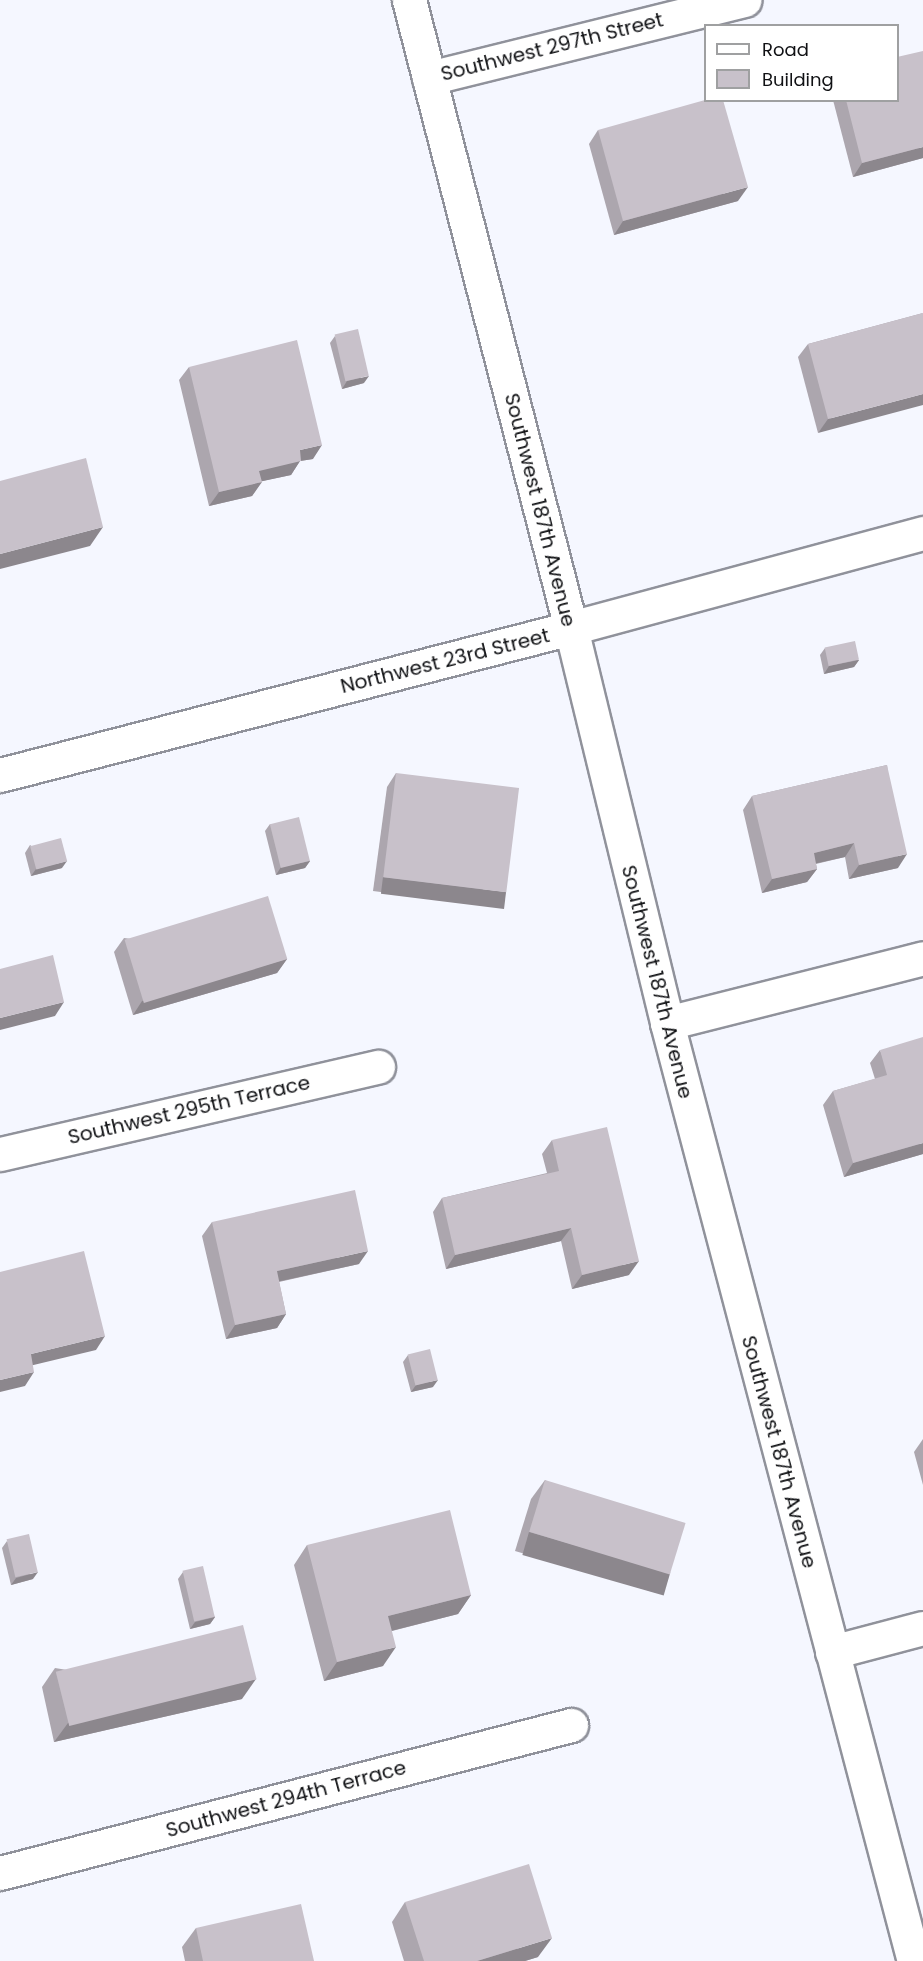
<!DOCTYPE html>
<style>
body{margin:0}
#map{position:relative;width:923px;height:1961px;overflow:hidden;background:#f5f7ff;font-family:Poppins,sans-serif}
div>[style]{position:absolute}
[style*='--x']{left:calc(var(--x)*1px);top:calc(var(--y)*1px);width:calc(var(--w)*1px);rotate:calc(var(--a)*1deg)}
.roads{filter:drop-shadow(2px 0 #90929b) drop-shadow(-2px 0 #90929b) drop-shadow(0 2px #90929b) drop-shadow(0 -2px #90929b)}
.minor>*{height:33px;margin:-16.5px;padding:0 16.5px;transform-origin:16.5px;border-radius:16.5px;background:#fff}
.wall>*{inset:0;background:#aca6ae}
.shaded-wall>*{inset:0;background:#8c878d;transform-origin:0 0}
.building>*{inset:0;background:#c8c1ca;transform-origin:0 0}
span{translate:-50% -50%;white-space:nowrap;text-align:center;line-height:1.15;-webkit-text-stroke:6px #fff;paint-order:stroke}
.street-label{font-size:20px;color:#101114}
.legend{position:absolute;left:704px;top:24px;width:195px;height:78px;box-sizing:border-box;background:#fff;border:2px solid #9fa0a1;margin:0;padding:8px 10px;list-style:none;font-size:18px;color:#101114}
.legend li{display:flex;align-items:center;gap:12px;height:30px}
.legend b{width:30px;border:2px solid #9fa0a1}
</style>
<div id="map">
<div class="roads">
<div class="minor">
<div style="--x:409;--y:0;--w:649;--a:75.54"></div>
<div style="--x:571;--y:628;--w:406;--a:76.3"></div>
<div style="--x:667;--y:1023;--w:970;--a:75.25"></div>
<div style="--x:429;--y:78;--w:325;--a:-13.9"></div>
<div style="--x:0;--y:775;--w:590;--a:-14.44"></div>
<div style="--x:571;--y:628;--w:365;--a:-15.1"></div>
<div style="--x:667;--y:1023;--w:264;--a:-14.2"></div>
<div style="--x:0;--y:1154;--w:388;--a:-13"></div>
<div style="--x:832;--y:1652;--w:94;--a:-14.8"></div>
<div style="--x:0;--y:1873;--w:590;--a:-14.53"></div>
</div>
</div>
<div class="wall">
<div style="clip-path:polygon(833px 100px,897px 100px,923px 158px,853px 177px)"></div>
<div style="clip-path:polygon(598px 130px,738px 201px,614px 235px,589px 144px)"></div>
<div style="clip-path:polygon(923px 313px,818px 433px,798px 357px,808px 344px)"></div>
<div style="clip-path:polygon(335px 336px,364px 383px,342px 389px,330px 343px)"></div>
<div style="clip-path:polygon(189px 367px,313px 459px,300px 461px,291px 475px,262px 481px,252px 496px,209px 506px,179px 380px)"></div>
<div style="clip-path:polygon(825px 648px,859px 660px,854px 667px,824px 674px,820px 655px)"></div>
<div style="clip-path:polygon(887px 765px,898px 868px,849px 879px,845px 857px,816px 864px,817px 869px,807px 882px,762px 893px,743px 810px,752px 796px)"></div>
<div style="clip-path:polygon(396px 773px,496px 907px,373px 891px,387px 787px)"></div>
<div style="clip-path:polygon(270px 824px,310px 861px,305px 868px,276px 875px,265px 831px)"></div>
<div style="clip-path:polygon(30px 845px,62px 868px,31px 876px,25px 853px)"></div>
<div style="clip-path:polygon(124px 938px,287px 959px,277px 973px,133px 1015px,114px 952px)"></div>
<div style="clip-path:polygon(880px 1050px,923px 1154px,844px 1177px,823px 1105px,833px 1091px,875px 1079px,870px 1063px)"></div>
<div style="clip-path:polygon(552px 1140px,629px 1275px,572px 1289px,561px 1241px,446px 1269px,433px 1212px,442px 1198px,547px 1173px,542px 1154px)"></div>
<div style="clip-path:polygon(212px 1222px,359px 1264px,279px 1282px,286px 1314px,277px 1328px,226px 1339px,202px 1236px)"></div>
<div style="clip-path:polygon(408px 1355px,433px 1387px,411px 1392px,403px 1362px)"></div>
<div style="clip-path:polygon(923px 1439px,923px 1485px,914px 1452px)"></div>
<div style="clip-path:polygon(545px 1480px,670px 1573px,657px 1593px,515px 1551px,531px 1499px)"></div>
<div style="clip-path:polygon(7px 1541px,33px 1579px,11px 1585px,2px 1548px)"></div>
<div style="clip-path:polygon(307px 1545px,471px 1595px,458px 1614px,392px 1631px,383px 1666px,324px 1681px,294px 1565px)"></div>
<div style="clip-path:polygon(183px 1572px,215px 1617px,210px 1624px,190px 1629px,178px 1579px)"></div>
<div style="clip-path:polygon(55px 1668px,242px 1699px,54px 1742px,42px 1687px)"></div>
<div style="clip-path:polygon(405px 1902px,538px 1957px,525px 1961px,404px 1961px,392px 1922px)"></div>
<div style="clip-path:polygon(196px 1928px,314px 1961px,185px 1961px,182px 1947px)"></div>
</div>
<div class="shaded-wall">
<div style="clip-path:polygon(923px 147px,923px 158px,853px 177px,862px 163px)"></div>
<div style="clip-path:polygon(748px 187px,738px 201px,614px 235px,623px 221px)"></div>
<div style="clip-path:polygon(369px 376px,364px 383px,342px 389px,347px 381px)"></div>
<div style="clip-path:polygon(923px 394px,923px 405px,818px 433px,828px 419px)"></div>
<div style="clip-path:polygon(322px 445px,313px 459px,300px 461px,291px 475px,249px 484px,259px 471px,300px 450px)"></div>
<div style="clip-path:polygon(262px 482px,252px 496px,209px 506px,219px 492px)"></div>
<div style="clip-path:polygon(103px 527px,90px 546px,0 569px,0 554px)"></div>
<div style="clip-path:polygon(859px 660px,854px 667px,824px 674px,829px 666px)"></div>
<div style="clip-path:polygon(854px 843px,845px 857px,804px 866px,814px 853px)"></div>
<div style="clip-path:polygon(907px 854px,898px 868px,849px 879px,859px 865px)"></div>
<div style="clip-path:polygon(67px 861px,62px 868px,31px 876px,36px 869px)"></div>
<div style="clip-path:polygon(310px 861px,305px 868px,276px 875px,281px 867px)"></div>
<div style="clip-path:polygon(817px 869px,807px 882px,762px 893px,772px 879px)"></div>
<div style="left:383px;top:877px;width:124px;height:17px;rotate:7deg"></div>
<div style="clip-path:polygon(287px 959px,277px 973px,133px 1015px,142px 1001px)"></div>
<div style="clip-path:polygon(64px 1002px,55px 1016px,0 1030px,0 1018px)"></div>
<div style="clip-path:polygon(923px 1143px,923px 1154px,844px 1177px,853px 1163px)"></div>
<div style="clip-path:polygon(571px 1228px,561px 1241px,446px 1269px,455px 1255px)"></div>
<div style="clip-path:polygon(368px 1251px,359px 1264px,267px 1284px,277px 1271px)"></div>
<div style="clip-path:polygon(639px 1261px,629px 1275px,572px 1289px,582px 1275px)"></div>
<div style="clip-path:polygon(286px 1314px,277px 1328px,226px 1339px,235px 1325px)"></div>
<div style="clip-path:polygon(105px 1336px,96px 1350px,21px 1368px,31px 1354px)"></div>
<div style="clip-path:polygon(34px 1372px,25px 1386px,0 1392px,0 1380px)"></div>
<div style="clip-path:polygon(438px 1380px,433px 1387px,411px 1392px,416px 1385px)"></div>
<div style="left:529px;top:1532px;width:147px;height:24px;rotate:16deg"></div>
<div style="clip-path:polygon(38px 1572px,33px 1579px,11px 1585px,16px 1578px)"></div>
<div style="clip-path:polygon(471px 1595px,458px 1614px,375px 1635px,388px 1616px)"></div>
<div style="clip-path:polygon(215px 1617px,210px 1624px,190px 1629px,195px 1622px)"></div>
<div style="clip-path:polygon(396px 1647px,383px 1666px,324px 1681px,337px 1662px)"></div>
<div style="clip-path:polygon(256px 1679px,242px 1699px,54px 1742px,68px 1723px)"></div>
<div style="clip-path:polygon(552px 1938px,538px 1957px,525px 1961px,477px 1961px)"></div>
</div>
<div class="building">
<div style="clip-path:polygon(923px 51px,923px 147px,862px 163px,846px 100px,897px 100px,897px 57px)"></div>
<div style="clip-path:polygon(705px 100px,723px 100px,748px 187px,623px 221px,598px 130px)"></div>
<div style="clip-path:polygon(923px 313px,923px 394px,828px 419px,808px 344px)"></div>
<div style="left:358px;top:329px;width:48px;height:24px;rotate:77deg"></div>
<div style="clip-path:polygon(297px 340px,322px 445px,300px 450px,301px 461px,259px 471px,262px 482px,219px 492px,189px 367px)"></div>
<div style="clip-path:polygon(86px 458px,103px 527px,0 554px,0 481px)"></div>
<div style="left:855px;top:641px;width:19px;height:31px;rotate:78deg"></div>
<div style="clip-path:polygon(887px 765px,907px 854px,859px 865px,854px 843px,814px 853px,817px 869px,772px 879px,752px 796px)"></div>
<div style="left:396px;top:773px;width:124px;height:105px;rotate:7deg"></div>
<div style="left:299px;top:817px;width:45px;height:30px;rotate:76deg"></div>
<div style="left:61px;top:838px;width:24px;height:32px;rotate:75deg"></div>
<div style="left:268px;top:896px;width:66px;height:150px;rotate:73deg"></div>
<div style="clip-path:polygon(53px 955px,64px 1002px,0 1018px,0 967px,0 969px)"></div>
<div style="clip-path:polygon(923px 1037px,923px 1143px,853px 1163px,833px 1091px,887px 1075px,880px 1050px)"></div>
<div style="clip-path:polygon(607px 1127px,639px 1261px,582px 1275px,571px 1228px,455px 1255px,442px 1198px,559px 1171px,552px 1140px)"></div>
<div style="clip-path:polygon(355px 1190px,368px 1251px,277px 1271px,286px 1314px,235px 1325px,212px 1222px)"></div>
<div style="clip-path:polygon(84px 1251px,105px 1336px,31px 1354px,34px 1372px,0 1380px,0 1272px)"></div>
<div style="left:430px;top:1349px;width:32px;height:23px;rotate:76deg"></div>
<div style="left:545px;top:1480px;width:147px;height:54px;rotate:17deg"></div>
<div style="clip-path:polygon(450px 1510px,471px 1595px,388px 1616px,396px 1647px,337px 1662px,307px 1545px)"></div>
<div style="left:29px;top:1534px;width:39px;height:23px;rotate:77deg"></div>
<div style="left:203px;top:1566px;width:52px;height:21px;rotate:77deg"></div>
<div style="left:243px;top:1625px;width:56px;height:193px;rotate:76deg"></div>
<div style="clip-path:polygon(529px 1864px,552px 1938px,477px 1961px,424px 1961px,405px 1902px)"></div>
<div style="clip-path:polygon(301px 1904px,314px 1961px,203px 1961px,196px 1928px)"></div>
</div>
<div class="street-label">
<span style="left:552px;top:47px;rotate:-14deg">Southwest 297th Street</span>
<span style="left:540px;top:510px;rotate:76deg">Southwest 187th Avenue</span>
<span style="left:445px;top:661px;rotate:-14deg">Northwest 23rd Street</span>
<span style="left:657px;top:982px;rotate:76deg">Southwest 187th Avenue</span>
<span style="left:189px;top:1110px;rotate:-13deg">Southwest 295th Terrace</span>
<span style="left:779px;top:1452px;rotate:75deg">Southwest 187th Avenue</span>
<span style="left:286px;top:1799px;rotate:-15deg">Southwest 294th Terrace</span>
</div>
<ul class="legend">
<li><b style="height:8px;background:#fff"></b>Road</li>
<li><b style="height:16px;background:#c8c1ca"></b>Building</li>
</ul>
</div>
